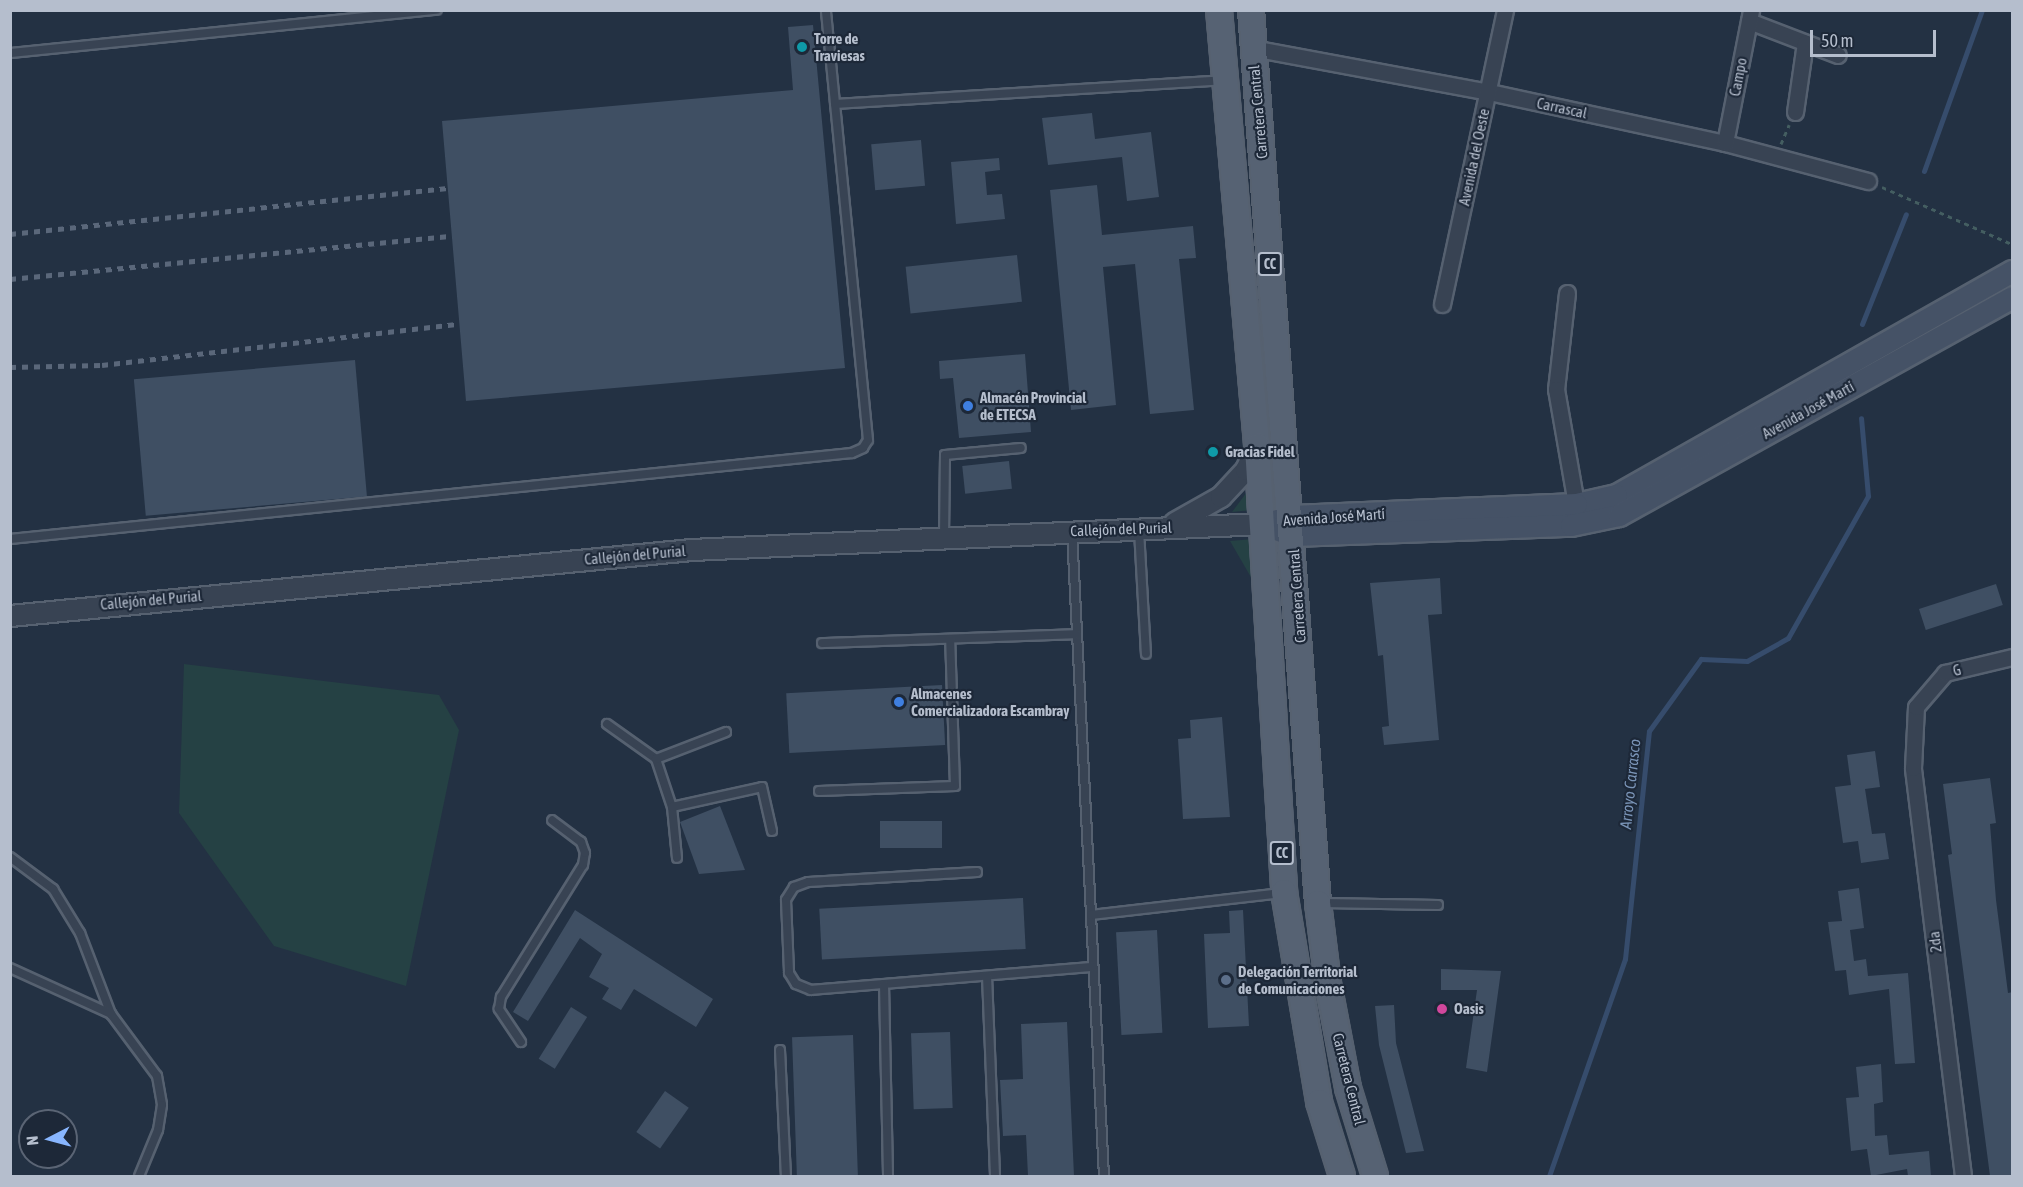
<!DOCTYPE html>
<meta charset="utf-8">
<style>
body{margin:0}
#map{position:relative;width:2023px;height:1187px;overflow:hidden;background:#233143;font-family:"Asap Condensed",sans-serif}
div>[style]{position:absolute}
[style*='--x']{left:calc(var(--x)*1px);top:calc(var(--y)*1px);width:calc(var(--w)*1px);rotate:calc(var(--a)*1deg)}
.green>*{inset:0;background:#254144}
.stream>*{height:5px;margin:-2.5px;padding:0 2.5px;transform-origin:2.5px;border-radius:2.5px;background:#364c6c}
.building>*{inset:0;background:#3f4f63;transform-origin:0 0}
.path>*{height:3px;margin-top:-1.5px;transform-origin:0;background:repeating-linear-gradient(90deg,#445e61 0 4.5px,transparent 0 9px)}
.roads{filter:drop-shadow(2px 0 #566170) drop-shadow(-2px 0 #566170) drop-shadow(0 2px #566170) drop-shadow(0 -2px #566170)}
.service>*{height:8px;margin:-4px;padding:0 4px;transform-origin:4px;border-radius:4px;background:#384353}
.minor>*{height:15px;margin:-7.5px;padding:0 7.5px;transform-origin:7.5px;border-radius:7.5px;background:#384353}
.tertiary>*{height:20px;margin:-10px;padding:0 10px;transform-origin:10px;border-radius:10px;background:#384353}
.secondary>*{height:21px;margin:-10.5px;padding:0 10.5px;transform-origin:10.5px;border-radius:10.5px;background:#455266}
.primary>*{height:24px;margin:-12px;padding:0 12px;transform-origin:12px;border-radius:12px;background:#566273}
.rail>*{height:4.5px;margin-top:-2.25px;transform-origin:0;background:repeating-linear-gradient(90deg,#5a677a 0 6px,transparent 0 12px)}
.dots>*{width:16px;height:16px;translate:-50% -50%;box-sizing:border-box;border:3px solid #1d2838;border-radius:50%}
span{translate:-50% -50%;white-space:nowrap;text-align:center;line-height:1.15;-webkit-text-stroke:4.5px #1d2838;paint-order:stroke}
.shield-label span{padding:2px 4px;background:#1d2838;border:2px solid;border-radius:4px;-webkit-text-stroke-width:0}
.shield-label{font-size:14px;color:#b5becd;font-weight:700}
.poi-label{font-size:15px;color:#b5becd;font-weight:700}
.left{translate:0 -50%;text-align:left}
.street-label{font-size:15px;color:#b5becd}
.water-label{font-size:16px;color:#7a94b7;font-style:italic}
.frame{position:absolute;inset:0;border:12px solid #b5becd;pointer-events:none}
.north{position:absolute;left:18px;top:1109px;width:60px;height:60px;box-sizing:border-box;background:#1d2838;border:2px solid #5a6474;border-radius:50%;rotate:264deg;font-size:16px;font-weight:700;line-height:24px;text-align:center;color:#b5becd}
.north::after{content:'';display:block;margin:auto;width:21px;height:27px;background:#88b6ff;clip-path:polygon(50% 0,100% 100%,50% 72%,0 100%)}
.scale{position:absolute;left:1810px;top:30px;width:126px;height:27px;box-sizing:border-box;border:3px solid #b5becd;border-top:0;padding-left:8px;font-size:18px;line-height:21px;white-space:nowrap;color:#b5becd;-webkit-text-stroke:4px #1d2838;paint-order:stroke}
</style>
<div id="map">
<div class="green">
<div style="clip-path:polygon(1250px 488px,1252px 510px,1232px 512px)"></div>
<div style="clip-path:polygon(1253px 539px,1256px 586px,1230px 541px)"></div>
<div style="clip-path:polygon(184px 664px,439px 695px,459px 730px,406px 986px,274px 946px,179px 813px)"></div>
</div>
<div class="stream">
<div style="--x:1924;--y:171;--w:171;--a:-70.2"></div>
<div style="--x:1862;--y:324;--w:118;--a:-68.2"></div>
<div style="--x:1549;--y:1176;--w:230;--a:-70.7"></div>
<div style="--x:1625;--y:959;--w:229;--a:-84"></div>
<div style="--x:1649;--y:731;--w:89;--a:-54.2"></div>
<div style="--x:1701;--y:659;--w:46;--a:2.5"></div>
<div style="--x:1747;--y:661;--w:47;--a:-29.3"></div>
<div style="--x:1788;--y:638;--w:163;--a:-60.6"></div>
<div style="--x:1868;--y:496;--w:78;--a:-95.1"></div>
</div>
<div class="building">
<div style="clip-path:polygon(813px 25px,845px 368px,466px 401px,442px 121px,793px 90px,788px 27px)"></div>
<div style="clip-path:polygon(1092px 113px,1095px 139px,1151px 132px,1159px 197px,1127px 201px,1122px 157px,1048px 165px,1042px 118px)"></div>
<div style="left:921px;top:140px;width:46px;height:50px;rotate:85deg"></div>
<div style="clip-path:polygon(999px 158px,1000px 170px,985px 172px,987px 195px,1002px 194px,1005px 219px,956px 224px,951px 162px)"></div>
<div style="clip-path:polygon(1097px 185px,1102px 235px,1193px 226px,1196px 258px,1179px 259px,1194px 410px,1150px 414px,1135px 264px,1103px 267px,1116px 405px,1071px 410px,1050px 190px)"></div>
<div style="left:1017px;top:255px;width:47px;height:112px;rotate:84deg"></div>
<div style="clip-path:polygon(1025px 354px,1031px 432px,959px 438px,953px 378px,940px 379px,939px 361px)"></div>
<div style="left:355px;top:360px;width:137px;height:222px;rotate:85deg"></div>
<div style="left:1009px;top:461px;width:28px;height:47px;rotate:84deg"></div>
<div style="clip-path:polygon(1440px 578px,1442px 614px,1428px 615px,1439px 740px,1384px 745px,1382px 727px,1389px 726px,1383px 655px,1378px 656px,1370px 583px)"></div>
<div style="left:1996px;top:584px;width:22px;height:81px;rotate:72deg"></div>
<div style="left:942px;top:685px;width:60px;height:156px;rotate:87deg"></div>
<div style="clip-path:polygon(1222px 717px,1230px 817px,1183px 819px,1178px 739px,1191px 738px,1190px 720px)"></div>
<div style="clip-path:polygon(1875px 751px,1880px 787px,1865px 789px,1872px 834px,1885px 833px,1889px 859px,1861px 863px,1858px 841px,1843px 843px,1835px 787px,1851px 785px,1847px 755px)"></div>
<div style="clip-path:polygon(1990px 778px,1996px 823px,1990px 824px,1996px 900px,2008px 993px,2013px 992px,2013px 1176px,1990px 1176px,1948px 855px,1952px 854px,1943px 784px)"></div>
<div style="clip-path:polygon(720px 806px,745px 870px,699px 874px,680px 822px)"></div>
<div style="left:880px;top:821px;width:62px;height:27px"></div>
<div style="clip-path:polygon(1859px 888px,1864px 928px,1850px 930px,1854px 961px,1866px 959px,1868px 976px,1908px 973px,1915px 1063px,1895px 1064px,1889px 989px,1849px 995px,1846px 970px,1835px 971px,1828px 922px,1842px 921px,1838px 891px)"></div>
<div style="left:1023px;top:898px;width:51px;height:204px;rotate:87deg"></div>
<div style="clip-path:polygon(575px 910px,713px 999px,696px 1027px,634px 989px,621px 1010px,602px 999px,609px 988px,589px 977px,602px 954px,580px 938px,528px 1021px,513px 1012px)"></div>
<div style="clip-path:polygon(1243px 910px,1249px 1026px,1208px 1028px,1204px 934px,1230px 933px,1229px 911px)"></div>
<div style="left:1157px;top:930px;width:103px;height:41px;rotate:87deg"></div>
<div style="clip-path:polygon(1441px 969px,1501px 971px,1487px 1072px,1466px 1068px,1477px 990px,1441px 990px)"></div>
<div style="clip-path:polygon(1394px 1005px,1396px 1043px,1424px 1151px,1406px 1153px,1379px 1045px,1375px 1006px)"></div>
<div style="left:571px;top:1007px;width:19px;height:61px;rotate:32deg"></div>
<div style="clip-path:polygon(1067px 1022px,1074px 1176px,1028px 1176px,1026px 1135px,1003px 1136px,1000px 1080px,1023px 1079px,1021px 1024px)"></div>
<div style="left:950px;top:1032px;width:76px;height:39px;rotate:88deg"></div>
<div style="left:853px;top:1035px;width:141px;height:61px;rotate:88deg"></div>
<div style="clip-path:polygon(1881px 1064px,1883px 1102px,1874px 1104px,1875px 1136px,1887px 1135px,1889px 1155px,1929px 1151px,1931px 1176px,1908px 1176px,1907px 1169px,1871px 1176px,1867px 1149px,1851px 1151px,1846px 1098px,1859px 1097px,1856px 1067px)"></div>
<div style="left:665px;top:1091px;width:29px;height:50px;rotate:35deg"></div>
</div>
<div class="path">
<div style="--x:1781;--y:144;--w:21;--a:-67"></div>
<div style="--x:1882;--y:187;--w:142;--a:23.7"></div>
</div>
<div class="roads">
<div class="service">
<div style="--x:10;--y:53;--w:429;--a:-5.8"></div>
<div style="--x:835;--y:104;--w:389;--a:-3.5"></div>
<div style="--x:1139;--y:530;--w:124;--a:86.8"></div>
<div style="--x:1072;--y:532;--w:645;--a:87.16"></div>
<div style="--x:944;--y:537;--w:82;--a:-89.3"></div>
<div style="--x:945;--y:455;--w:76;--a:-5.3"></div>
<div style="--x:10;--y:539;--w:846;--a:-5.83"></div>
<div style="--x:852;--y:453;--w:12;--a:-24"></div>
<div style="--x:863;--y:448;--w:9;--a:-58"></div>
<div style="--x:868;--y:440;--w:432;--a:-95.6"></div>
<div style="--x:822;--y:643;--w:255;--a:-2"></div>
<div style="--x:607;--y:724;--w:60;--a:35.5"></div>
<div style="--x:656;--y:759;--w:51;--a:71.6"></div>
<div style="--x:672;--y:807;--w:51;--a:84.4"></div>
<div style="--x:656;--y:759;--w:75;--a:-21.1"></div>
<div style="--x:819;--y:791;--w:136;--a:-2.1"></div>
<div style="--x:955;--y:786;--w:147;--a:-91.9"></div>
<div style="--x:672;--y:807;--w:92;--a:-12.5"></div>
<div style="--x:762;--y:787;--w:45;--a:77.2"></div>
<div style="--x:10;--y:857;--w:54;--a:36.7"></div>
<div style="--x:53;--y:889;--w:52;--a:58.5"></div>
<div style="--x:80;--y:933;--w:87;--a:69.1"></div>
<div style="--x:111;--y:1014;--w:77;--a:53.4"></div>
<div style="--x:157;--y:1076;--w:29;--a:80"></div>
<div style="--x:162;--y:1105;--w:25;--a:99"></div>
<div style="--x:158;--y:1130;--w:50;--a:112.4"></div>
<div style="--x:977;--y:872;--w:169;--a:176.6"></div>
<div style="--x:808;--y:882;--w:15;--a:160"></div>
<div style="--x:794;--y:887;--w:15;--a:122"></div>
<div style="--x:786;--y:900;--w:73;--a:87.6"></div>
<div style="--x:789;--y:973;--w:13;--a:58"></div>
<div style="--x:796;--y:984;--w:16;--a:22"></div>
<div style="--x:811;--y:990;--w:283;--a:-4.7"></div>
<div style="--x:1323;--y:903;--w:115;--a:1"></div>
<div style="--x:1091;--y:915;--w:190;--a:-6.6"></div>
<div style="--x:10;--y:968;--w:111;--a:24.5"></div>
<div style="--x:987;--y:976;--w:200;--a:87.7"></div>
<div style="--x:884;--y:984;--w:192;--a:88.8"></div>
<div style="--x:521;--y:1042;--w:40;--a:-124"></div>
<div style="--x:499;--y:1009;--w:12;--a:-81"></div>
<div style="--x:501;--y:997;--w:155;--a:-58.2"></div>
<div style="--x:583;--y:865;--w:12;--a:-81"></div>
<div style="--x:585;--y:853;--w:12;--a:-110"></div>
<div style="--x:581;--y:842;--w:36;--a:-143"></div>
<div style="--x:780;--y:1050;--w:126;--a:87.3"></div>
</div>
<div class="minor">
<div style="--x:1749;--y:21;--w:95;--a:20.9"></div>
<div style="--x:1252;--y:48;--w:241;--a:10.5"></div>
<div style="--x:1489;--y:92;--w:241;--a:12.2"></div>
<div style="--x:1725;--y:143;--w:148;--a:14.9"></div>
<div style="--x:1795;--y:112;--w:70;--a:-81.8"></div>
<div style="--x:1725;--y:143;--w:136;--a:-78.9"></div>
<div style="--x:1567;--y:293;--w:97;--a:96.5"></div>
<div style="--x:1556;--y:389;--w:117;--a:80.1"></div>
<div style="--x:1442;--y:304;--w:301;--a:-77.9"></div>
<div style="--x:1963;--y:1176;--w:411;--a:-97"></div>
<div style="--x:1913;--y:768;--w:61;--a:-87.2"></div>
<div style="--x:1916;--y:707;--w:45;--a:-49.5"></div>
<div style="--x:1945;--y:673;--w:69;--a:-13.4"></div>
</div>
<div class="tertiary">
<div style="--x:1175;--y:523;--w:53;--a:-29.5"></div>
<div style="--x:1221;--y:497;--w:37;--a:-47"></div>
<div style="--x:1246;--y:470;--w:26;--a:-65"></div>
<div style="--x:10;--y:616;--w:685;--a:-5.53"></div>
<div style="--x:692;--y:550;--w:571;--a:-2.61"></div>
</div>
<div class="secondary">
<div style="--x:2012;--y:271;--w:455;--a:150.5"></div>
<div style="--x:1616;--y:495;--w:41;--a:167.3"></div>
<div style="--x:1576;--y:504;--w:284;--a:177.6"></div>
<div style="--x:1292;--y:516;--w:31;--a:165"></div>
<div style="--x:1262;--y:524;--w:33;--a:20"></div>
<div style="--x:1293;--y:535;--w:278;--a:-2.1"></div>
<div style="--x:1571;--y:525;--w:49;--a:-11.8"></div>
<div style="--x:1619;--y:515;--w:449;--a:-29"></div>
</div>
<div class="primary">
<div style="--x:1219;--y:10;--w:438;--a:85"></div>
<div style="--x:1257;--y:446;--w:447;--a:86.5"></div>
<div style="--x:1284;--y:892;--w:213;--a:80.5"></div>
<div style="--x:1319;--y:1102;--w:77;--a:72.7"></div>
<div style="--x:1251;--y:10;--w:896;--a:85.71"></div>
<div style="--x:1318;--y:903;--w:81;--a:82.9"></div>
<div style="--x:1328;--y:983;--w:107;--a:79.2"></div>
<div style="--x:1348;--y:1088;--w:92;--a:72.9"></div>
</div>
</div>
<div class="rail">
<div style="--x:10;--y:234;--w:440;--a:-6"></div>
<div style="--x:10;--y:279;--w:444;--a:-5.6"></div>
<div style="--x:10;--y:367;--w:92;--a:-1.2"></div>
<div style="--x:102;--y:365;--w:359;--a:-6.6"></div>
</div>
<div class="dots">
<div style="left:802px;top:47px;background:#0f9aa8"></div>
<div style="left:968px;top:406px;background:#3f7fe0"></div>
<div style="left:1213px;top:452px;background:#0f9aa8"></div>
<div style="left:899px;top:702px;background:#3f7fe0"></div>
<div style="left:1226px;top:980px;background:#5c6f8a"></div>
<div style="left:1442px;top:1009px;background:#d1479c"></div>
</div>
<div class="shield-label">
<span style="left:1270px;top:264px">CC</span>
<span style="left:1282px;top:853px">CC</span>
</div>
<div class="poi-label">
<span class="left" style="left:814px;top:47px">Torre de<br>Traviesas</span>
<span class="left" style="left:980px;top:406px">Almacén Provincial<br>de ETECSA</span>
<span class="left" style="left:1225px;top:452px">Gracias Fidel</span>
<span class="left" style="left:911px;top:702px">Almacenes<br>Comercializadora Escambray</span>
<span class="left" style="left:1238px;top:980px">Delegación Territorial<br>de Comunicaciones</span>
<span class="left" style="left:1454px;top:1009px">Oasis</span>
</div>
<div class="street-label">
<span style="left:1738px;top:77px;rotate:-79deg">Campo</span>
<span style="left:1562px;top:108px;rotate:12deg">Carrascal</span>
<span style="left:1258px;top:112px;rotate:-95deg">Carretera Central</span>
<span style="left:1474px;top:157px;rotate:-78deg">Avenida del Oeste</span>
<span style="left:1808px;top:410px;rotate:-29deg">Avenida José Martí</span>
<span style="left:1334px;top:517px;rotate:-4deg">Avenida José Martí</span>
<span style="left:1121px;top:529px;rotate:-2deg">Callejón del Purial</span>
<span style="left:635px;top:555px;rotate:-5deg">Callejón del Purial</span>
<span style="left:1297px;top:596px;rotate:-94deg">Carretera Central</span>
<span style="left:151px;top:600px;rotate:-5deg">Callejón del Purial</span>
<span style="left:1957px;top:670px;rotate:-13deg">G</span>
<span style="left:1935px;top:942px;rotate:-97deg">2da</span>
<span style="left:1349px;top:1079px;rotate:76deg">Carretera Central</span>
</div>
<div class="water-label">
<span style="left:1630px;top:784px;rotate:-84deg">Arroyo Carrasco</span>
</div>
<div class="frame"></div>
<div class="north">N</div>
<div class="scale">50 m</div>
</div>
